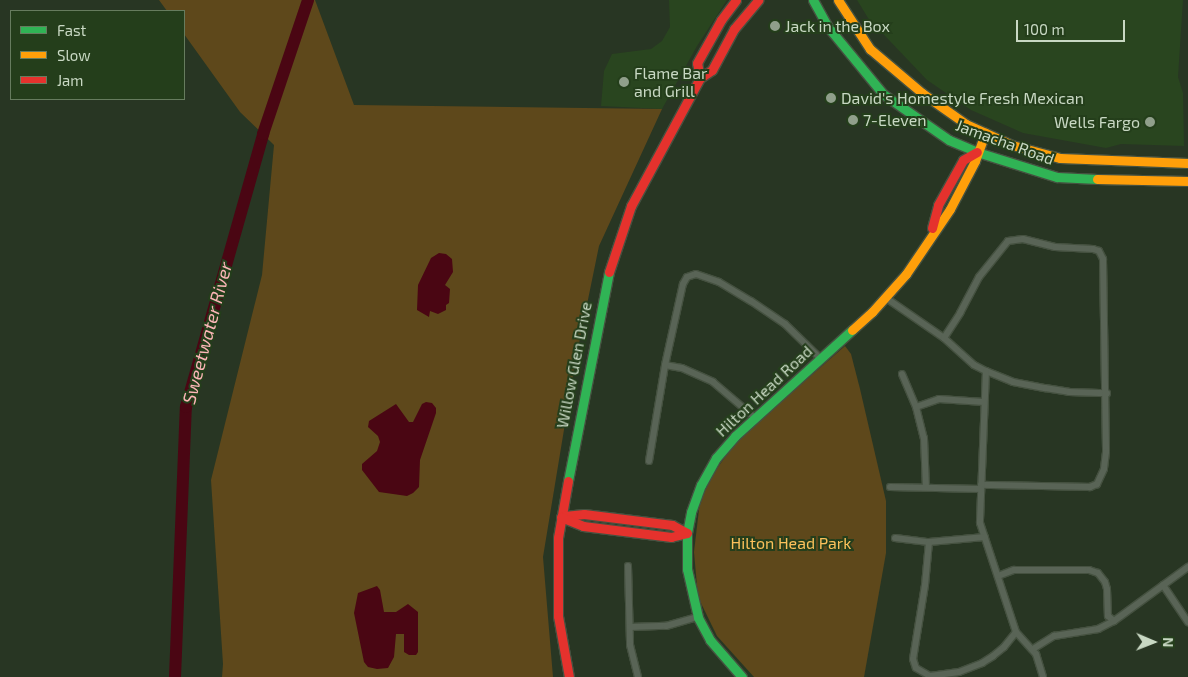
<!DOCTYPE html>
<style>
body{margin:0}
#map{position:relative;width:1188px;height:677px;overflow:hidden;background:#283623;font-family:"Exo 2",sans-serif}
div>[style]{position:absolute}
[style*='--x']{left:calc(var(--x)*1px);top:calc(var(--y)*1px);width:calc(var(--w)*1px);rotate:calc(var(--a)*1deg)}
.built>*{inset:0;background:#29451f}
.green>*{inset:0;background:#5e481b}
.water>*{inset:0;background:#4a0613}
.river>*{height:12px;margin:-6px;padding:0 6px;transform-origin:6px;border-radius:6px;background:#4a0613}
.roads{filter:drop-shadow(1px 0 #455140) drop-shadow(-1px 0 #455140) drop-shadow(0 1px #455140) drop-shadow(0 -1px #455140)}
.street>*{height:6px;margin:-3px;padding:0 3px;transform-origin:3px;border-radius:3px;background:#596456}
.fast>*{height:9px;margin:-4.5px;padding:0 4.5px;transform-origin:4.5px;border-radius:4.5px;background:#30b455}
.slow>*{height:9px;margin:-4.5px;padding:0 4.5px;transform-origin:4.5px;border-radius:4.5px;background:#ff9f0a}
.jam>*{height:9px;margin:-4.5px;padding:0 4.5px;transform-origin:4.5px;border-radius:4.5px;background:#e5322d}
.dots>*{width:14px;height:14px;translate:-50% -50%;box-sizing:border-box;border:2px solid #243e1b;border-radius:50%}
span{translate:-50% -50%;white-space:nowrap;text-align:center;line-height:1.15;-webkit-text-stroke:4px #243e1b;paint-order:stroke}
.poi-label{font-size:16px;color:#c8d8c3}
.left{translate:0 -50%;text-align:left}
.right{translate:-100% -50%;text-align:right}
.street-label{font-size:16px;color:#c8d8c3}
.park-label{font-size:16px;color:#fbc05b}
.water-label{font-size:18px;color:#fcb6b7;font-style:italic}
.legend{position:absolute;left:10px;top:10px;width:175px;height:90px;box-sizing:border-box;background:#243e1b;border:1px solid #667c5e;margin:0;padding:6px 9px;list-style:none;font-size:15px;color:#c8d8c3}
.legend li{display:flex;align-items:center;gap:10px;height:25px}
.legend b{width:25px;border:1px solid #667c5e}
.north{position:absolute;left:1128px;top:617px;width:50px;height:50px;-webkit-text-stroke:4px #243e1b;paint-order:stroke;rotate:91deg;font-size:14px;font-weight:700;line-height:20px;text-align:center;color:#c8d8c3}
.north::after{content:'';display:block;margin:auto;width:18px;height:22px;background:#c8d8c3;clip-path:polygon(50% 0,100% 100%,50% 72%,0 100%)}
.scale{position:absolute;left:1016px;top:20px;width:109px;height:22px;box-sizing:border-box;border:2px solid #c8d8c3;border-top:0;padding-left:6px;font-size:15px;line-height:18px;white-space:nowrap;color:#c8d8c3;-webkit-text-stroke:4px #243e1b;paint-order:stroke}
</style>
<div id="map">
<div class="built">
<div style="clip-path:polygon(669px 0,727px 0,697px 46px,662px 109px,601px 106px,604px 71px,612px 54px,651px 49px,662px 41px,670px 27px)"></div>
<div style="clip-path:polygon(857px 0,1183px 0,1178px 77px,1183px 93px,1184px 146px,1121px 144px,1106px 148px,1023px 133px,971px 110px,927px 80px,868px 18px)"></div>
</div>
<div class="green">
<div style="clip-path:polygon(159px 0,315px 0,354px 105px,662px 109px,599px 246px,575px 363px,543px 557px,553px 677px,222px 677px,223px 664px,211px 480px,262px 275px,274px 145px,240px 112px,184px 34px,184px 11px,167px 11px)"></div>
<div style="clip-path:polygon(845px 346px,851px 354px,860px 389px,886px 501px,886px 553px,864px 677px,754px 677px,717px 636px,698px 597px,694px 552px,700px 501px,713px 474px,738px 439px)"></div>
</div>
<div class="water">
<div style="clip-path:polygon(439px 253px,446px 254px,452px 259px,453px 272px,445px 285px,450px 289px,449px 303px,446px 305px,446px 310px,438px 314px,430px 311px,429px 317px,417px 310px,418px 285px,431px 258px)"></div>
<div style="clip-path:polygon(426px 402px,432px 403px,436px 408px,436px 413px,420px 460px,419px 487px,413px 493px,407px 496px,379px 492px,362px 470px,362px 464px,377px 451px,380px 442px,378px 436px,368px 427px,369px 421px,396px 404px,409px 422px,413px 422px,422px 404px)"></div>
<div style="clip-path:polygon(377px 586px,380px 590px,384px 612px,396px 612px,408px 604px,418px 612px,418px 652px,416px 655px,409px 655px,404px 652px,404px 634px,396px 634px,394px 657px,388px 668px,377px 669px,368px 667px,364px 662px,354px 613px,358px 593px)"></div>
</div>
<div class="river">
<div style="--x:175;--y:677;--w:270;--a:-87.7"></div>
<div style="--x:186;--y:407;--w:284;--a:-74.2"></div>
<div style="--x:263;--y:134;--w:141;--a:-71.4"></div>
</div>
<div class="roads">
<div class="street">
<div style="--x:886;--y:298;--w:70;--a:34.6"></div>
<div style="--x:944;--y:338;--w:40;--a:42"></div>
<div style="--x:974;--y:365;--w:13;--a:27"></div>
<div style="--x:986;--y:371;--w:29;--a:22"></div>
<div style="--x:1013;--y:382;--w:33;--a:11"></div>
<div style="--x:1045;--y:388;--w:24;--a:9"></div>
<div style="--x:1069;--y:392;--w:38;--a:2"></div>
<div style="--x:944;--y:338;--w:30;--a:-57"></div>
<div style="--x:960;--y:313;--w:41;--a:-62.2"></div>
<div style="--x:979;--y:277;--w:46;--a:-51.1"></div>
<div style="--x:1008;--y:241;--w:15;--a:-8"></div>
<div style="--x:1023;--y:239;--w:33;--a:14"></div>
<div style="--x:1055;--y:247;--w:38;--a:3"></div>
<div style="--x:1093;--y:249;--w:6;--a:18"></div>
<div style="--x:1099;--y:251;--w:9;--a:63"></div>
<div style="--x:1103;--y:259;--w:193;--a:89.1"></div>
<div style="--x:1106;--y:452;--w:17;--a:97"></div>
<div style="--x:1104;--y:469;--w:17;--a:115"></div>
<div style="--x:1097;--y:484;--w:8;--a:157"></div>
<div style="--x:1090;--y:487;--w:109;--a:-178.9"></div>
<div style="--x:665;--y:365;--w:17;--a:10"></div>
<div style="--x:682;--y:368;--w:34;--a:24"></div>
<div style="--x:713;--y:382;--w:54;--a:40.5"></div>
<div style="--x:986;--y:371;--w:152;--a:92.3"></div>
<div style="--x:980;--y:523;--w:115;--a:71.7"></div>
<div style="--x:902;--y:374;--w:36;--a:67"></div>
<div style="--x:916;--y:407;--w:32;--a:76"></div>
<div style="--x:924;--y:438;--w:49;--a:87.7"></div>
<div style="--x:916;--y:407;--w:24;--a:-19"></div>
<div style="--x:939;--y:399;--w:45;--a:3.8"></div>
<div style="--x:649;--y:461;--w:97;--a:-80.5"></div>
<div style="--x:665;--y:365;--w:83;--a:-77.5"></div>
<div style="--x:683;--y:284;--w:8;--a:-60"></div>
<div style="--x:687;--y:277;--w:9;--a:-18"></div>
<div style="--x:696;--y:274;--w:24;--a:19"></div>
<div style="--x:719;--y:282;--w:37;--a:31"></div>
<div style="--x:751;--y:301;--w:41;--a:34.1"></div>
<div style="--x:785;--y:324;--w:50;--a:44.2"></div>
<div style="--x:890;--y:487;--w:91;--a:1.3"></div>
<div style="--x:895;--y:538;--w:34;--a:7"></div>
<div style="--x:929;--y:542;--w:56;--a:-5.1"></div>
<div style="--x:929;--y:542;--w:43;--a:95.3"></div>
<div style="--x:925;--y:585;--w:75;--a:99.2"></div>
<div style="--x:913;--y:659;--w:9;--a:72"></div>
<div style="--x:916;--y:668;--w:16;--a:30"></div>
<div style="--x:930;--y:676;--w:29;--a:-8"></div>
<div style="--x:959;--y:672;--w:25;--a:-21"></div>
<div style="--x:982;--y:663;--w:13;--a:-32"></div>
<div style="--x:993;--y:656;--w:14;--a:-39"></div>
<div style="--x:1004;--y:647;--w:19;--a:-51"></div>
<div style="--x:628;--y:566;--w:79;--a:88.5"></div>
<div style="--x:630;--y:645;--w:33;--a:76"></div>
<div style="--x:998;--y:576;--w:17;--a:-21"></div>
<div style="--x:1014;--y:570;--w:75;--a:0"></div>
<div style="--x:1089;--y:570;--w:9;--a:18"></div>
<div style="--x:1098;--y:573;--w:11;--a:52"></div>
<div style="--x:1105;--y:582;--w:7;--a:74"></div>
<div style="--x:1107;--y:589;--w:27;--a:88"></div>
<div style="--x:1108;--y:616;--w:8;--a:40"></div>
<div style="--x:1163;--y:585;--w:45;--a:56"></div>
<div style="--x:630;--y:627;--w:36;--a:-2"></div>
<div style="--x:666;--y:626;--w:33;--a:-16"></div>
<div style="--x:1016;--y:632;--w:30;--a:48"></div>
<div style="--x:1036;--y:654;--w:24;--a:73"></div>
<div style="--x:1033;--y:649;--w:25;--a:-32"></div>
<div style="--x:1054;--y:636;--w:45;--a:-9"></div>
<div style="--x:1098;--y:629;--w:18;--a:-27"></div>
<div style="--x:1114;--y:621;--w:92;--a:-36.1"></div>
</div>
<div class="fast">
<div style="--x:813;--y:0;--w:31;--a:61"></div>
<div style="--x:828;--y:27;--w:87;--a:50.6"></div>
<div style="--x:883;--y:94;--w:80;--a:34.9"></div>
<div style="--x:949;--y:140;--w:30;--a:23"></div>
<div style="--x:977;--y:152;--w:84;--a:17.4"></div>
<div style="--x:1057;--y:177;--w:40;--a:2.9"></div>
<div style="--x:568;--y:481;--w:213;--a:-78.9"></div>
<div style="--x:742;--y:677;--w:49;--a:-130.9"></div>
<div style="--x:710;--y:640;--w:26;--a:-118"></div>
<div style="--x:698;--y:617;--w:49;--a:-102.9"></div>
<div style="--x:687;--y:569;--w:36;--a:-90"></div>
<div style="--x:687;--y:533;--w:21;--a:-79"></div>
<div style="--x:691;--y:512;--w:29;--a:-70"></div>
<div style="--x:701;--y:485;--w:31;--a:-61"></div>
<div style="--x:716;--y:458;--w:29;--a:-49"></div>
<div style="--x:735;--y:436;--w:158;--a:-42.2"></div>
</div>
<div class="slow">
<div style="--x:838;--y:0;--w:59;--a:56.9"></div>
<div style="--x:870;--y:49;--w:68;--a:40.2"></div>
<div style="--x:922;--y:93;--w:54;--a:35.2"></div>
<div style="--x:966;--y:124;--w:51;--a:24.5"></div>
<div style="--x:1012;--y:145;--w:50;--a:15.2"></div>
<div style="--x:1060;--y:158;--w:128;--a:2.2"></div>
<div style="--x:1097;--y:179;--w:91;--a:1.3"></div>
<div style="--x:852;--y:330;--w:27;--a:-42"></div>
<div style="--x:872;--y:312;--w:51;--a:-48.2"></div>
<div style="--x:906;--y:274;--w:78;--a:-55.9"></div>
<div style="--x:950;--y:209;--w:54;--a:-62.5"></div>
<div style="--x:975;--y:161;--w:30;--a:-70"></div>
</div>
<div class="jam">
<div style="--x:700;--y:78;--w:15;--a:-101"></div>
<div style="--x:697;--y:63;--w:49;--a:-60.8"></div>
<div style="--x:721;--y:20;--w:25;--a:-53"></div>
<div style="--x:932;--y:228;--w:24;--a:-75"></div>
<div style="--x:938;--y:205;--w:51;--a:-60.9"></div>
<div style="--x:963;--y:160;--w:16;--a:-30"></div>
<div style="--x:609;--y:272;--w:70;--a:-71.6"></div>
<div style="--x:631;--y:206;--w:145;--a:-61.7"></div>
<div style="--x:700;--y:78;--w:14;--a:-34"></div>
<div style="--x:712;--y:70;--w:47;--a:-61.8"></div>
<div style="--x:734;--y:29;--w:38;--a:-50"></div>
<div style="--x:568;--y:481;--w:58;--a:100"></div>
<div style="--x:558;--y:538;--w:78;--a:90"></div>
<div style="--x:558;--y:616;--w:62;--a:79.8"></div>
<div style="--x:564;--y:516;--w:20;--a:-6"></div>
<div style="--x:584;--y:514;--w:89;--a:7.1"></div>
<div style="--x:672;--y:525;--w:17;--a:28"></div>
<div style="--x:561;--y:517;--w:24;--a:22"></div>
<div style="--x:583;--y:526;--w:89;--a:7.1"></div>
<div style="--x:671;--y:537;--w:16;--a:-14"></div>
</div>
</div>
<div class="dots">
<div style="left:775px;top:26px;background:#909f8b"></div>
<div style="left:624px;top:82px;background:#909f8b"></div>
<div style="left:831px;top:98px;background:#909f8b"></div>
<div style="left:853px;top:120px;background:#909f8b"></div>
<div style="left:1150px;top:122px;background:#909f8b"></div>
</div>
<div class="poi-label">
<span class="left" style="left:785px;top:26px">Jack in the Box</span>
<span class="left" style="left:634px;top:82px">Flame Bar<br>and Grill</span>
<span class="left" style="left:841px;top:98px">David's Homestyle Fresh Mexican</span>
<span class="left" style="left:863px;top:120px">7-Eleven</span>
<span class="right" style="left:1140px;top:122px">Wells Fargo</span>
</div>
<div class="street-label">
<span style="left:1005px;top:142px;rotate:20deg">Jamacha Road</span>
<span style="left:574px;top:365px;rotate:-79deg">Willow Glen Drive</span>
<span style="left:764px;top:391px;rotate:-43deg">Hilton Head Road</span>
</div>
<div class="park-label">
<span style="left:791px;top:543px">Hilton Head Park</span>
</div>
<div class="water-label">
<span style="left:207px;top:333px;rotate:-75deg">Sweetwater River</span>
</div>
<ul class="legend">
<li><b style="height:6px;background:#30b455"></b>Fast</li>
<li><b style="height:6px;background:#ff9f0a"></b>Slow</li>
<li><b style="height:6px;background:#e5322d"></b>Jam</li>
</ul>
<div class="north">N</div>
<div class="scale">100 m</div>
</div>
